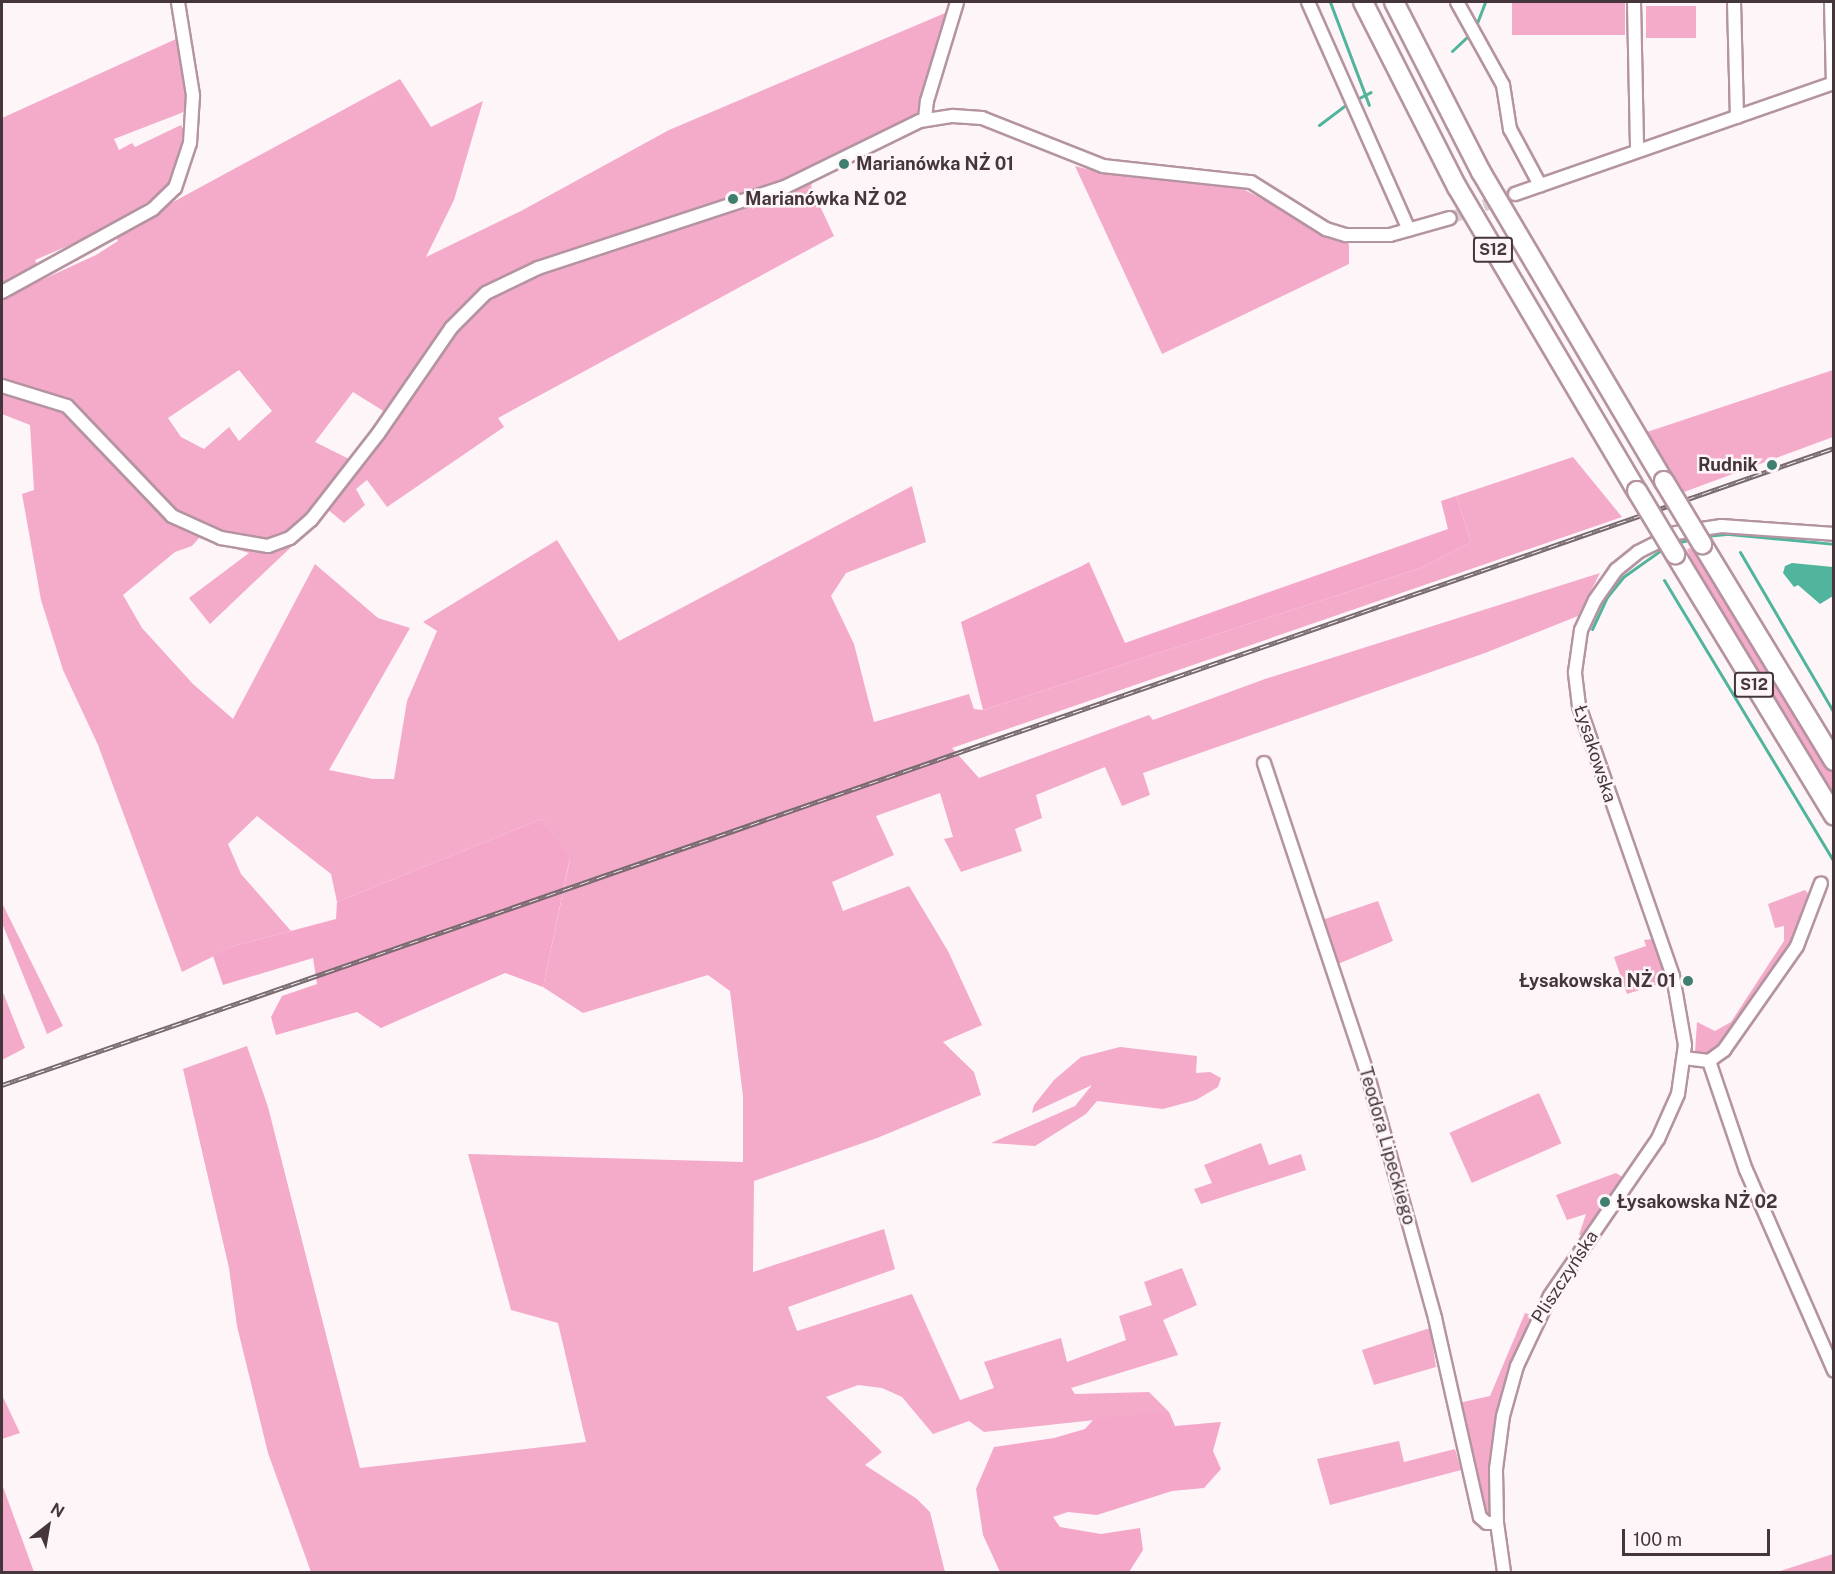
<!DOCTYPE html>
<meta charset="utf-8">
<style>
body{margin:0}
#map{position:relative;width:1835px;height:1574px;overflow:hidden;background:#fdf5f8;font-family:"Public Sans",sans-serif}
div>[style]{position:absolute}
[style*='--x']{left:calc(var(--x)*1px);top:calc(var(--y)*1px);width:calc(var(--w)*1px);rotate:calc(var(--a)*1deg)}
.green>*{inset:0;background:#f4abca;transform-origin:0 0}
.forest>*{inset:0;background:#f4a7c8}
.water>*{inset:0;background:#51b49c}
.stream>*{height:3px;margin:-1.5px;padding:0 1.5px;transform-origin:1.5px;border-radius:1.5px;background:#51b49c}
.minor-tunnel>*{height:12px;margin-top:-6px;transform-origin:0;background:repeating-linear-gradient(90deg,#d8cfd2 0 12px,transparent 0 18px)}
.roads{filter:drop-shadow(2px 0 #b594a1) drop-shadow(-2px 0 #b594a1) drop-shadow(0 2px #b594a1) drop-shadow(0 -2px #b594a1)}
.minor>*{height:12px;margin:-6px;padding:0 6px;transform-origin:6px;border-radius:6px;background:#fff}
.highway>*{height:18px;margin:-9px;padding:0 9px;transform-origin:9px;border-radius:9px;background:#fff}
.rail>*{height:5px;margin-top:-2.5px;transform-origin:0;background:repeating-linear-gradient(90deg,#fdf5f8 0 9px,#776a6f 0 18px);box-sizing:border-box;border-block:2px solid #776a6f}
.bridges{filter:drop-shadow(2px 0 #b594a1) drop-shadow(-2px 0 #b594a1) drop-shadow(0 2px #b594a1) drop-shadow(0 -2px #b594a1)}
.highway-bridge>*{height:18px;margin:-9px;padding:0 9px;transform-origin:9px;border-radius:9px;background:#fff}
.dots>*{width:16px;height:16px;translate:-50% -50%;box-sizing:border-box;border:3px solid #fdf5f8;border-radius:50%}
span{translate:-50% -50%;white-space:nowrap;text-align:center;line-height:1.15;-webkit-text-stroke:5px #fdf5f8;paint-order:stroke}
.shield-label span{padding:2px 4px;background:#fdf5f8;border:2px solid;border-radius:4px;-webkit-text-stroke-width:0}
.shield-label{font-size:16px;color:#45363c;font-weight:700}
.poi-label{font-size:18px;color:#45363c;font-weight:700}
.left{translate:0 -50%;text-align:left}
.right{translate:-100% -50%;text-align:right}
.street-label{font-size:18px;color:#45363c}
.frame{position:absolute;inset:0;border:3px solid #45363c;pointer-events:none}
.north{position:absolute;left:18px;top:1496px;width:60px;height:60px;-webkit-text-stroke:4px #fdf5f8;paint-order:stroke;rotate:31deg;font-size:16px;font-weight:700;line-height:24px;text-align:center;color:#45363c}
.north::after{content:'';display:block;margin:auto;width:21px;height:27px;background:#45363c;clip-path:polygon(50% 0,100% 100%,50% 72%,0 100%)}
.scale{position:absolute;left:1622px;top:1529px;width:148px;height:27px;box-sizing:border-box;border:3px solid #45363c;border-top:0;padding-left:8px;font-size:18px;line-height:21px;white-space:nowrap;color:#45363c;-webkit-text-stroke:4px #fdf5f8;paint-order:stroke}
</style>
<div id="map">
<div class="green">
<div style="left:1512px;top:2px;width:113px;height:33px"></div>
<div style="left:1646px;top:6px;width:50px;height:32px"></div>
<div style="clip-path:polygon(evenodd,957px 8px,926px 125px,813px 179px,811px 187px,834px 236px,498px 418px,504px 427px,387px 507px,367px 480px,356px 489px,365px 505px,344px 523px,326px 508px,307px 532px,210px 624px,189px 598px,249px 553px,199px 538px,192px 546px,175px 552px,123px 595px,142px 628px,193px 684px,233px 719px,315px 564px,378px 618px,410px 628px,329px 770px,373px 779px,394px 779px,407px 701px,437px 631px,423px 622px,557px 540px,619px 641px,912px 486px,926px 542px,846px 573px,831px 596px,854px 644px,874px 722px,969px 694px,974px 709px,983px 710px,1421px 568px,1471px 542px,1456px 496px,1573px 457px,1622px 517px,952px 748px,979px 778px,1149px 715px,1153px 720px,1265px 679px,1600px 573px,1578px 616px,1485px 653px,1143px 773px,1150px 795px,1122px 806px,1105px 767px,1036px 795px,1042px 818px,1015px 829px,1022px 851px,961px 872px,944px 839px,953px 837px,940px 793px,876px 816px,894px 855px,832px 882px,843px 911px,909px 886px,948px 951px,982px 1025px,943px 1042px,974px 1072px,981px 1095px,877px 1138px,754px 1181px,753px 1272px,884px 1229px,895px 1269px,788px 1307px,797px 1331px,912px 1294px,960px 1400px,994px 1388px,984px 1362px,1061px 1338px,1067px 1362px,1126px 1340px,1119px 1316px,1152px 1305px,1144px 1282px,1182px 1268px,1197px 1305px,1163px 1320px,1178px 1355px,1071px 1388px,1075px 1394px,1149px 1392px,1169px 1412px,984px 1432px,969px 1421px,933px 1434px,902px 1397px,882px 1388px,858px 1385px,826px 1397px,882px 1452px,865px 1465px,917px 1499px,930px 1512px,945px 1572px,311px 1572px,268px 1453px,237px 1326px,229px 1268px,183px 1069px,247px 1046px,268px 1107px,360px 1468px,586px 1442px,558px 1323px,511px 1310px,468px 1154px,743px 1162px,743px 1096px,730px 991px,708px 975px,583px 1013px,543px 987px,570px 859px,542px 819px,337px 902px,331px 874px,257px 816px,228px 844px,241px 874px,291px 931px,234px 946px,182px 972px,98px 745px,63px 670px,41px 600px,22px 494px,34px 490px,30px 425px,2px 414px,2px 298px,96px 255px,118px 241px,114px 234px,400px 79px,431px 127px,483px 101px,454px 200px,426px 257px,521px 211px,669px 130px,957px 8px,239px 370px,272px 411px,239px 441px,229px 427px,204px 449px,181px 437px,168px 418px,239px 370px,957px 8px,353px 392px,393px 417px,377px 439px,368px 434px,349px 459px,315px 442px,353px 392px)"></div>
<div style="clip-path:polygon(176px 39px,189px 75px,189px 110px,114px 139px,119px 150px,132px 143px,135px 147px,181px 125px,186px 134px,173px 186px,96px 234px,35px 260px,38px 267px,2px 286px,2px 118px)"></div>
<div style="clip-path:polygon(1075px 166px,1106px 174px,1243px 189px,1349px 244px,1349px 264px,1162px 354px)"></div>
<div style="clip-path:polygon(1833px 370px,1833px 437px,1684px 492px,1647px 432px)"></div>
<div style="clip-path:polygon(1691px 548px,1716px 579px,1833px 773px,1833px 804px,1703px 587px,1687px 549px)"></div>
<div style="clip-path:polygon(1805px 890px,1811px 897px,1794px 943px,1716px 1054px,1702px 1058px,1695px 1052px,1697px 1022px,1715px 1031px,1731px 1022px,1784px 941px,1784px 926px,1775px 928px,1768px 904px)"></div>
<div style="clip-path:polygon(1378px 901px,1393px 941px,1333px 966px,1322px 920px)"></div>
<div style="clip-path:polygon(2px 903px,63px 1026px,47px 1034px,2px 923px)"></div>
<div style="clip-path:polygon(1652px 939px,1668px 981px,1627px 994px,1614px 957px,1646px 946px,1644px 940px)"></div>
<div style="clip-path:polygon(2px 990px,25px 1048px,2px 1060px)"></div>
<div style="clip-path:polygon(1120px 1047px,1197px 1056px,1196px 1073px,1210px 1072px,1221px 1078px,1218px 1087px,1196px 1100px,1163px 1109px,1097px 1101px,1086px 1114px,1035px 1146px,991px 1143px,1075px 1106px,1092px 1085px,1032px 1113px,1034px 1105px,1054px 1080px,1081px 1057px)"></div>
<div style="left:1539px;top:1093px;width:55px;height:98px;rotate:66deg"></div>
<div style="clip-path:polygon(1261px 1143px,1269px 1165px,1301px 1154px,1306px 1170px,1201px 1204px,1194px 1189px,1212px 1183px,1204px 1165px)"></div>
<div style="clip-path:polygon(1616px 1173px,1624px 1178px,1585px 1235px,1579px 1235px,1586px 1214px,1567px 1220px,1556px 1195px)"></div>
<div style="clip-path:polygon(1525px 1313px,1531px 1315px,1505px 1381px,1493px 1442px,1490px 1517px,1486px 1516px,1480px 1499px,1481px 1484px,1454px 1404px,1490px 1396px)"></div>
<div style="clip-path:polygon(1430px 1328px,1436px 1367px,1374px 1385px,1362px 1350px)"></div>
<div style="clip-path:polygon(2px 1395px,20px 1433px,2px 1439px)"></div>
<div style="clip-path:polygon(1399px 1441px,1404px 1462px,1455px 1449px,1461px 1470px,1330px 1505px,1317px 1459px)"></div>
<div style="clip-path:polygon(2px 1484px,34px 1572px,2px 1572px)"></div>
<div style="clip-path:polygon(1833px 1554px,1833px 1572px,1777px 1572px)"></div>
</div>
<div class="forest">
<div style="clip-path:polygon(1456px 496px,1471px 542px,1421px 568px,983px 710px,961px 622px,1082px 566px,1089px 562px,1125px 643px,1448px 529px,1441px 501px)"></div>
<div style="clip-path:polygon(542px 819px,570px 858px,543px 987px,505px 973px,381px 1028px,357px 1012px,276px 1035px,271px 1017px,282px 996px,317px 984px,313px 958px,223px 985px,213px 956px,234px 946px,336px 919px,337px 902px)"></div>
<div style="clip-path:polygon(1160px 1412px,1169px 1412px,1175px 1426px,1221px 1422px,1213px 1451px,1221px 1469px,1204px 1488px,1172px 1491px,1097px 1515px,1068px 1512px,1053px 1517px,1060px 1527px,1101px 1534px,1140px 1528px,1143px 1550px,1129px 1572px,1000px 1572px,983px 1535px,976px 1489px,994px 1447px,1054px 1438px,1085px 1429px,1094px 1419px)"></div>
</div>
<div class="water">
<div style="clip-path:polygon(1792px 563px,1833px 567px,1833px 596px,1820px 604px,1798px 585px,1794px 587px,1783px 573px,1785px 566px)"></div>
</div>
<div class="stream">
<div style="--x:1330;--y:2;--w:110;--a:69.3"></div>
<div style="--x:1477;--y:23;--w:22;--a:-69"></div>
<div style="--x:1452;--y:51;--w:25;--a:-43"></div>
<div style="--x:1359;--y:98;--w:13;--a:-27"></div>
<div style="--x:1319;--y:125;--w:36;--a:-37"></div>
<div style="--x:1704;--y:536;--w:25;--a:-5"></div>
<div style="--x:1729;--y:534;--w:105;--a:5.4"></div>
<div style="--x:1675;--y:543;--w:17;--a:-13"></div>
<div style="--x:1740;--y:552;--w:186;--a:59.7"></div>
<div style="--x:1664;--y:580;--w:329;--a:58.9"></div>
<div style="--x:1592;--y:629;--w:35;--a:-65"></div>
<div style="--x:1607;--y:597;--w:26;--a:-51"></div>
<div style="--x:1623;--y:577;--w:50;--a:-35.3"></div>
</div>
<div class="minor-tunnel">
<div style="--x:1450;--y:218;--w:69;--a:-20.3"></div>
</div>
<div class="roads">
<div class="minor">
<div style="--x:1308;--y:2;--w:249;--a:66.1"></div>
<div style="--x:1457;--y:2;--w:95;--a:61"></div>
<div style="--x:1503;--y:85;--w:45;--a:81"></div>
<div style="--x:1510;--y:129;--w:64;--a:61.8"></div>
<div style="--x:1634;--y:2;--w:149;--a:88.8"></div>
<div style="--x:1734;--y:2;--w:115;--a:88.5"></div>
<div style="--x:1831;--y:2;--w:81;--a:88.6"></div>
<div style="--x:925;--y:119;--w:18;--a:-84"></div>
<div style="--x:927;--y:101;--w:103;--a:-73.1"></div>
<div style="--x:1515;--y:194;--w:338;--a:-19.2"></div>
<div style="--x:2;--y:292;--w:172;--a:-28.8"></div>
<div style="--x:153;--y:209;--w:30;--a:-44"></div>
<div style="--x:175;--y:188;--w:47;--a:-71.6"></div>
<div style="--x:190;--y:143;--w:48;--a:-86.4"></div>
<div style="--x:193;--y:95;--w:94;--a:-99.2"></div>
<div style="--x:2;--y:386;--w:68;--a:17.1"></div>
<div style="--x:67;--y:406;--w:152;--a:46.3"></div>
<div style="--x:172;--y:516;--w:54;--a:24.2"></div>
<div style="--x:221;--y:538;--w:48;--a:9.7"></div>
<div style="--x:268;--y:546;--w:23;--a:-20"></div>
<div style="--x:290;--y:538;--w:28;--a:-41"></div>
<div style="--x:311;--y:520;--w:109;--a:-52.1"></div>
<div style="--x:378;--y:434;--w:129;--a:-55.4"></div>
<div style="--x:451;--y:328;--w:49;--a:-45"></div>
<div style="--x:486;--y:293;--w:58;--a:-25.7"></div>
<div style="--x:538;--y:268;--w:260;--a:-18.2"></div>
<div style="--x:785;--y:187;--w:150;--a:-26.1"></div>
<div style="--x:920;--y:121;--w:33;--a:-9"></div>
<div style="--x:953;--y:116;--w:29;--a:4"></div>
<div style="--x:982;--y:118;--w:130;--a:21.6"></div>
<div style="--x:1103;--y:166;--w:149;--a:6.2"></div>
<div style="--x:1251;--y:182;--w:89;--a:32.1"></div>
<div style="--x:1326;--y:229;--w:21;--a:17"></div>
<div style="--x:1346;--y:235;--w:44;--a:0"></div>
<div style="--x:1390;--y:235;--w:62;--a:-15.8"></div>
<div style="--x:1264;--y:763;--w:323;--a:71.6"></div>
<div style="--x:1366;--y:1069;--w:258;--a:74.5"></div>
<div style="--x:1435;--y:1318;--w:204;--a:77.3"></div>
<div style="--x:1480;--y:1517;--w:9;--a:41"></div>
<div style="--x:1487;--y:1523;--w:10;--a:0"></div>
<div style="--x:1684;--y:1058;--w:25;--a:7"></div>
<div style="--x:1709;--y:1061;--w:19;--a:-36"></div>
<div style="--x:1724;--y:1050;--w:127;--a:-54.9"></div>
<div style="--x:1797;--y:946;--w:67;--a:-69.1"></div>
<div style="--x:1709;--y:1061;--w:115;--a:71.3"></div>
<div style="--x:1746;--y:1170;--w:219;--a:66.3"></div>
<div style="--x:1504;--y:1572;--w:49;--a:-98.1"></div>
<div style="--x:1497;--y:1523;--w:54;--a:-91.1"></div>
<div style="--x:1496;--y:1469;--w:53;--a:-82.5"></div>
<div style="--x:1503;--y:1416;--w:52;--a:-74.4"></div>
<div style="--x:1517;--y:1366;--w:77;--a:-64.8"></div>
<div style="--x:1550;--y:1296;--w:191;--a:-55.5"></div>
<div style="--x:1658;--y:1139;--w:49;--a:-66"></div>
<div style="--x:1678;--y:1094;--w:49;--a:-81.9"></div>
<div style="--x:1685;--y:1045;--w:70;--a:-99.9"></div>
<div style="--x:1673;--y:976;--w:286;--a:-109.2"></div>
<div style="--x:1579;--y:706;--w:34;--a:-97"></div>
<div style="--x:1575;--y:672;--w:42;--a:-81.9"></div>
<div style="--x:1581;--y:630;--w:33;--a:-65"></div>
<div style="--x:1595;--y:600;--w:37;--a:-55"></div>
<div style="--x:1616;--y:570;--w:28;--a:-39"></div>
<div style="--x:1638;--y:552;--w:42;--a:-26.6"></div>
<div style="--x:1676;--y:533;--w:46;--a:-8.8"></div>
<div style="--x:1721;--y:526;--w:113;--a:4"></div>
</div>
<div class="highway">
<div style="--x:1363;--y:2;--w:208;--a:63.1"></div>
<div style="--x:1457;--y:187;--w:353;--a:59.4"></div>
<div style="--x:1394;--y:2;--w:191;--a:62.9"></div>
<div style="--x:1481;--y:172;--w:359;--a:59.4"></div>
<div style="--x:1702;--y:544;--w:254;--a:58.7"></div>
<div style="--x:1675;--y:554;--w:306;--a:58.7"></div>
</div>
</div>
<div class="rail">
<div style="--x:2;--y:1085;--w:1940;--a:-19.17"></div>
</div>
<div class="bridges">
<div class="highway-bridge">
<div style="--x:1664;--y:481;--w:74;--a:58.9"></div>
<div style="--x:1637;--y:491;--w:74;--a:58.9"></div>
</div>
</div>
<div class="dots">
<div style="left:844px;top:164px;background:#3e7f6f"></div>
<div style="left:733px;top:199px;background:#3e7f6f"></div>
<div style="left:1772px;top:465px;background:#3e7f6f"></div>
<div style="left:1688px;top:981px;background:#3e7f6f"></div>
<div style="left:1605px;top:1202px;background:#3e7f6f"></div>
</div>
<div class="shield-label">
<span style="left:1493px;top:250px">S12</span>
<span style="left:1754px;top:685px">S12</span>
</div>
<div class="poi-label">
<span class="left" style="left:856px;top:164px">Marianówka NŻ 01</span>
<span class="left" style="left:745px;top:199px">Marianówka NŻ 02</span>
<span class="right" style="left:1758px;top:465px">Rudnik</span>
<span class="right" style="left:1676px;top:981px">Łysakowska NŻ 01</span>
<span class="left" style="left:1617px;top:1202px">Łysakowska NŻ 02</span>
</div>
<div class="street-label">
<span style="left:1595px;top:754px;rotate:72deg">Łysakowska</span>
<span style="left:1387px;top:1146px;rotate:74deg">Teodora Lipeckiego</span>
<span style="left:1565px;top:1277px;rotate:-57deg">Pliszczyńska</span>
</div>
<div class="frame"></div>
<div class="north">N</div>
<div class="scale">100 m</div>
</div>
